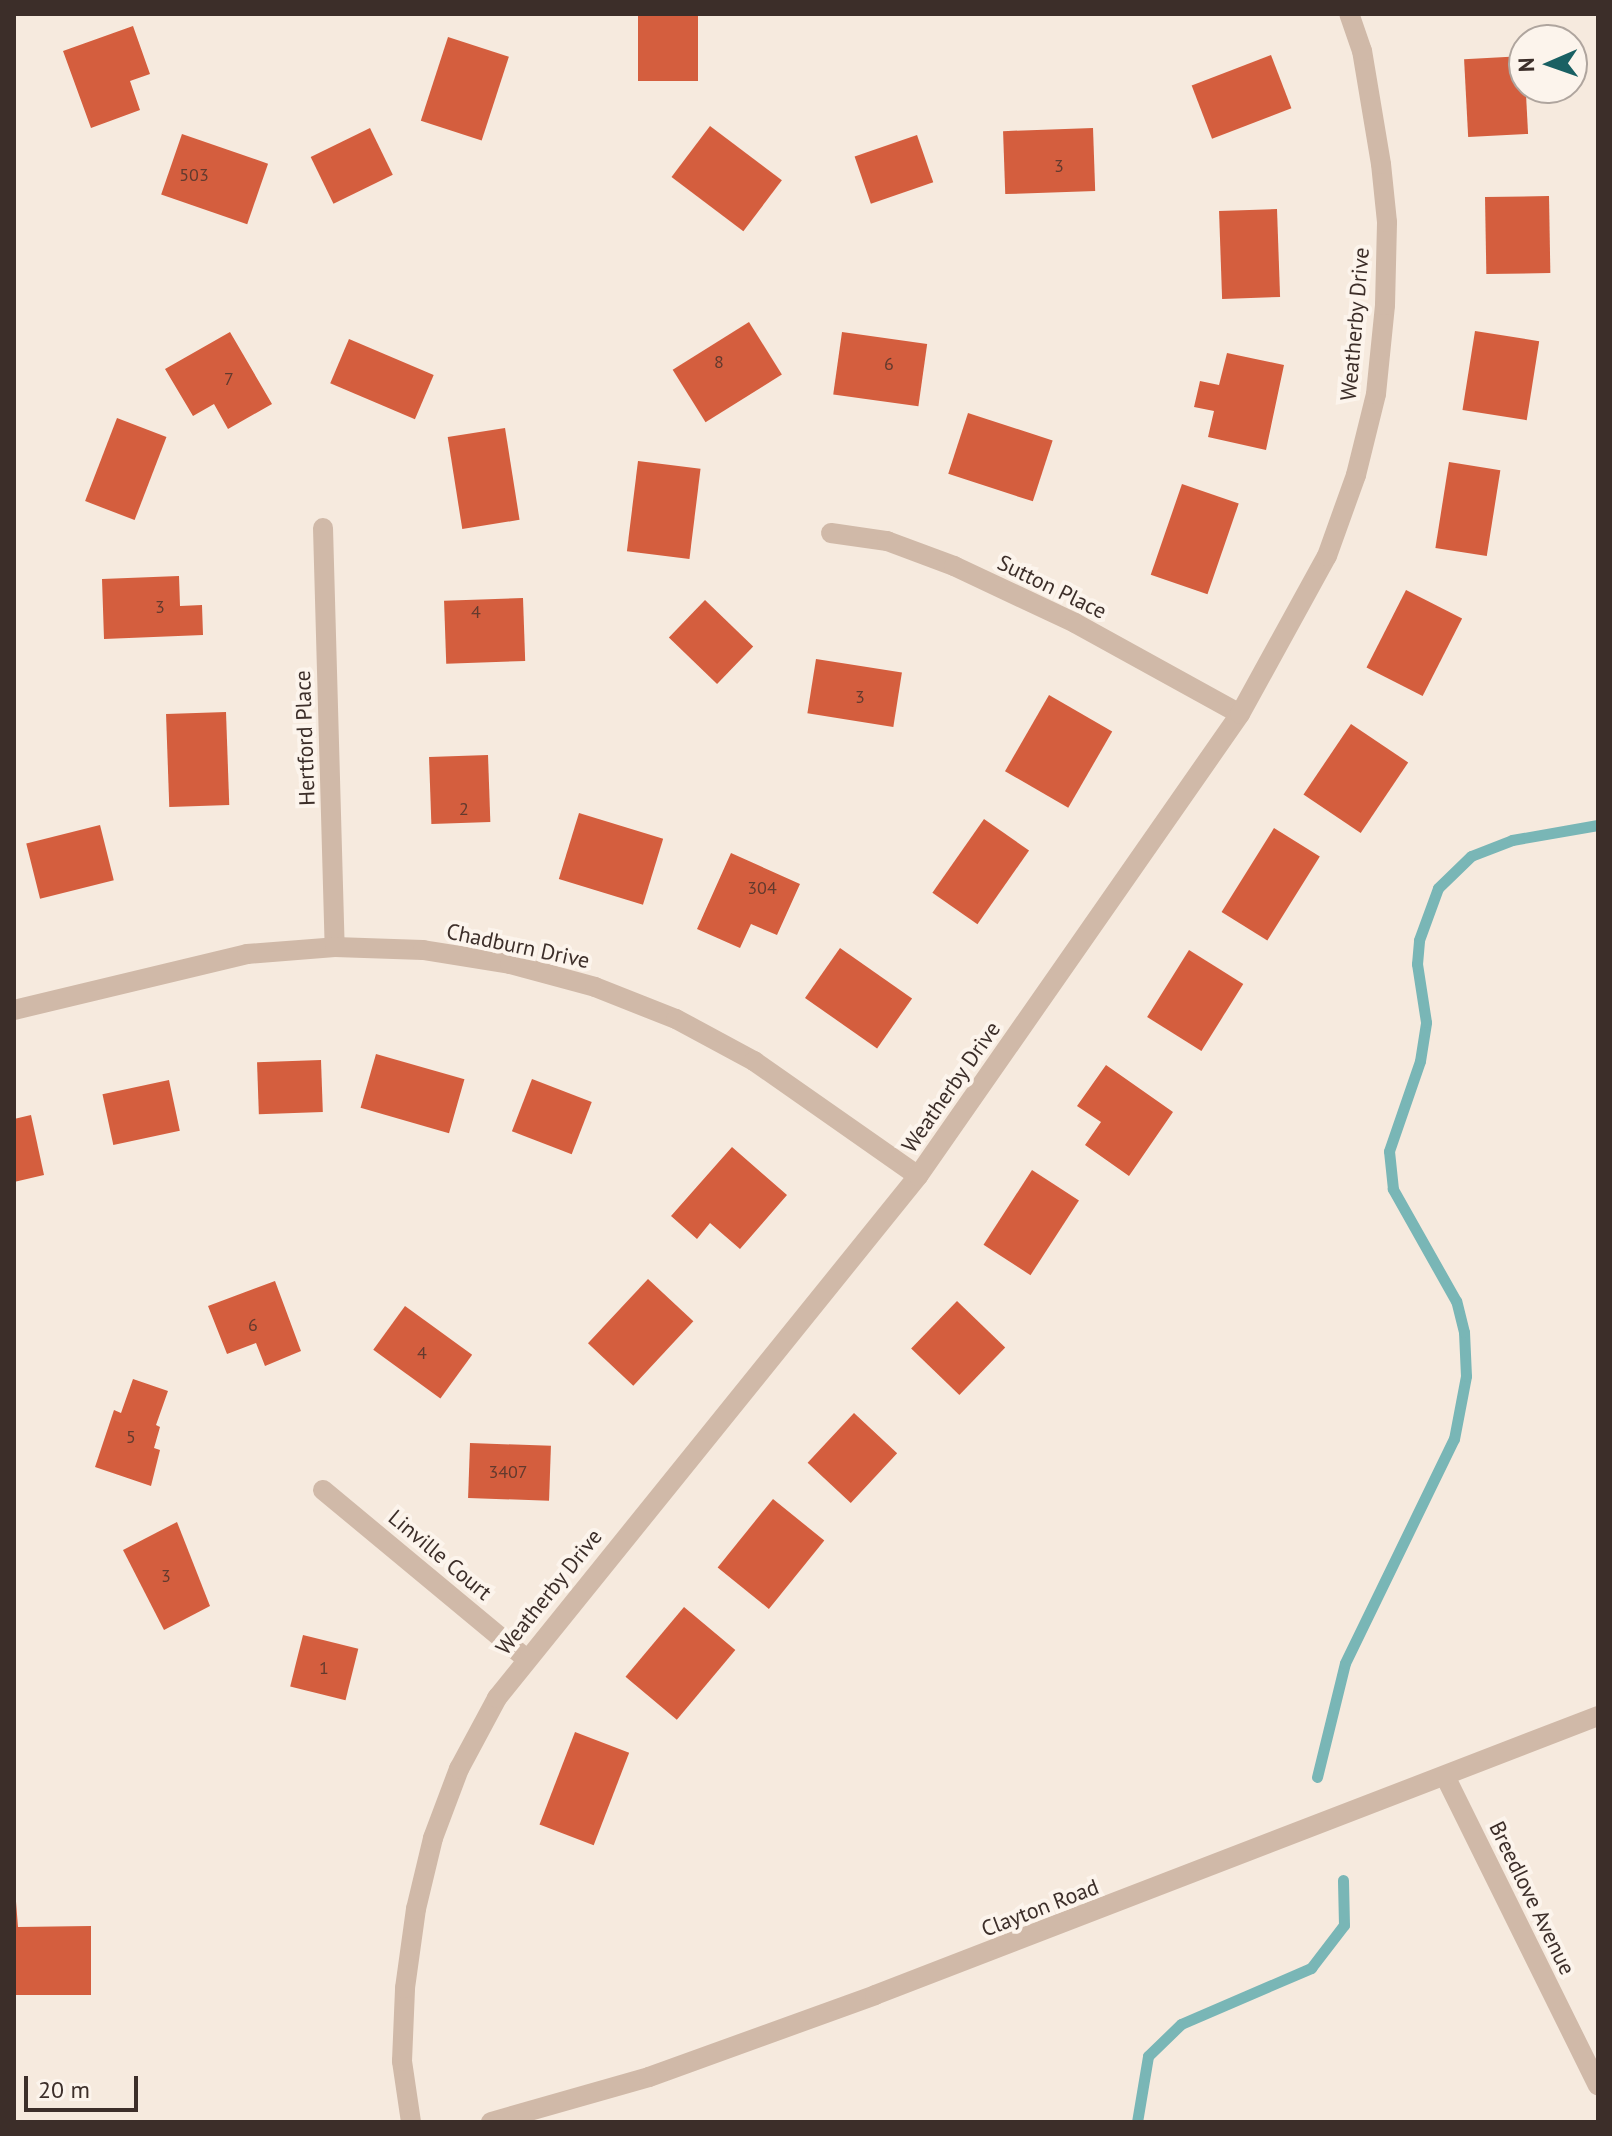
<!DOCTYPE html>
<style>
body{margin:0}
#map{position:relative;width:1612px;height:2136px;overflow:hidden;background:#f6eade;font-family:"PT Sans",sans-serif}
div>[style]{position:absolute}
[style*='--x']{left:calc(var(--x)*1px);top:calc(var(--y)*1px);width:calc(var(--w)*1px);rotate:calc(var(--a)*1deg)}
.stream>*{height:11px;margin:-5.5px;padding:0 5.5px;transform-origin:5.5px;border-radius:5.5px;background:#79b6b6}
.building>*{inset:0;background:#d45e3e;transform-origin:0 0}
.minor>*{height:20px;margin:-10px;padding:0 10px;transform-origin:10px;border-radius:10px;background:#d0b9a8}
.tertiary>*{height:20px;margin:-10px;padding:0 10px;transform-origin:10px;border-radius:10px;background:#d0b9a8}
span{translate:-50% -50%;white-space:nowrap;text-align:center;line-height:1.15;-webkit-text-stroke:8px #fcf4ec;paint-order:stroke}
.number-label{font-size:18px;color:#623a2e}
.number-label span{-webkit-text-stroke-width:0}
.street-label{font-size:22px;color:#3c2e29}
.frame{position:absolute;inset:0;border:16px solid #3c2e29;pointer-events:none}
.north{position:absolute;left:1508px;top:24px;width:80px;height:80px;box-sizing:border-box;background:#fcf4ec;border:2px solid #afa59e;border-radius:50%;rotate:268deg;font-size:22px;font-weight:700;line-height:32px;text-align:center;color:#3c2e29}
.north::after{content:'';display:block;margin:auto;width:28px;height:36px;background:#196063;clip-path:polygon(50% 0,100% 100%,50% 72%,0 100%)}
.scale{position:absolute;left:24px;top:2076px;width:114px;height:36px;box-sizing:border-box;border:4px solid #3c2e29;border-top:0;padding-left:10px;font-size:24px;line-height:28px;white-space:nowrap;color:#3c2e29;-webkit-text-stroke:6px #fcf4ec;paint-order:stroke}
</style>
<div id="map">
<div class="stream">
<div style="--x:1317;--y:1777;--w:117;--a:-76.2"></div>
<div style="--x:1345;--y:1663;--w:249;--a:-64.1"></div>
<div style="--x:1454;--y:1439;--w:64;--a:-79.2"></div>
<div style="--x:1466;--y:1376;--w:44;--a:-92.6"></div>
<div style="--x:1464;--y:1332;--w:32;--a:-104"></div>
<div style="--x:1456;--y:1301;--w:129;--a:-119.4"></div>
<div style="--x:1393;--y:1189;--w:38;--a:-96"></div>
<div style="--x:1389;--y:1151;--w:95;--a:-71"></div>
<div style="--x:1420;--y:1061;--w:39;--a:-81"></div>
<div style="--x:1426;--y:1022;--w:59;--a:-98.8"></div>
<div style="--x:1417;--y:964;--w:24;--a:-85"></div>
<div style="--x:1419;--y:940;--w:55;--a:-69.9"></div>
<div style="--x:1438;--y:888;--w:46;--a:-44.1"></div>
<div style="--x:1471;--y:856;--w:44;--a:-21.3"></div>
<div style="--x:1512;--y:840;--w:87;--a:-9.9"></div>
<div style="--x:1137;--y:2122;--w:67;--a:-80.5"></div>
<div style="--x:1148;--y:2056;--w:46;--a:-44.1"></div>
<div style="--x:1181;--y:2024;--w:142;--a:-23.3"></div>
<div style="--x:1311;--y:1968;--w:54;--a:-52.5"></div>
<div style="--x:1344;--y:1925;--w:45;--a:-91.3"></div>
</div>
<div class="building">
<div style="left:638px;top:14px;width:60px;height:67px"></div>
<div style="clip-path:polygon(133px 26px,150px 74px,130px 81px,140px 110px,91px 128px,63px 51px)"></div>
<div style="left:448px;top:37px;width:64px;height:88px;rotate:18deg"></div>
<div style="left:1271px;top:55px;width:57px;height:85px;rotate:69deg"></div>
<div style="left:1524px;top:56px;width:78px;height:60px;rotate:87deg"></div>
<div style="left:710px;top:126px;width:90px;height:64px;rotate:37deg"></div>
<div style="left:370px;top:128px;width:52px;height:66px;rotate:64deg"></div>
<div style="left:1093px;top:128px;width:63px;height:90px;rotate:88deg"></div>
<div style="left:182px;top:134px;width:91px;height:64px;rotate:19deg"></div>
<div style="left:917px;top:135px;width:50px;height:66px;rotate:71deg"></div>
<div style="left:1549px;top:196px;width:77px;height:64px;rotate:89deg"></div>
<div style="left:1277px;top:209px;width:88px;height:58px;rotate:88deg"></div>
<div style="left:749px;top:322px;width:62px;height:90px;rotate:58deg"></div>
<div style="left:1475px;top:331px;width:65px;height:80px;rotate:9deg"></div>
<div style="clip-path:polygon(230px 332px,272px 404px,228px 429px,214px 404px,193px 416px,165px 369px)"></div>
<div style="left:842px;top:332px;width:86px;height:63px;rotate:8deg"></div>
<div style="left:349px;top:339px;width:92px;height:48px;rotate:23deg"></div>
<div style="clip-path:polygon(1227px 353px,1284px 365px,1266px 450px,1208px 437px,1214px 411px,1194px 407px,1200px 381px,1219px 385px)"></div>
<div style="left:968px;top:413px;width:89px;height:64px;rotate:18deg"></div>
<div style="left:117px;top:418px;width:53px;height:89px;rotate:21deg"></div>
<div style="left:505px;top:428px;width:93px;height:58px;rotate:81deg"></div>
<div style="left:638px;top:461px;width:63px;height:91px;rotate:7deg"></div>
<div style="left:1449px;top:462px;width:52px;height:87px;rotate:9deg"></div>
<div style="left:1182px;top:484px;width:60px;height:96px;rotate:19deg"></div>
<div style="clip-path:polygon(179px 576px,180px 606px,202px 605px,203px 635px,104px 639px,102px 579px)"></div>
<div style="left:1406px;top:590px;width:63px;height:87px;rotate:27deg"></div>
<div style="left:523px;top:598px;width:63px;height:79px;rotate:88deg"></div>
<div style="left:705px;top:600px;width:67px;height:52px;rotate:44deg"></div>
<div style="left:816px;top:659px;width:87px;height:55px;rotate:9deg"></div>
<div style="left:1049px;top:695px;width:73px;height:88px;rotate:30deg"></div>
<div style="left:226px;top:712px;width:93px;height:60px;rotate:88deg"></div>
<div style="left:1351px;top:724px;width:69px;height:85px;rotate:34deg"></div>
<div style="left:488px;top:755px;width:67px;height:59px;rotate:88deg"></div>
<div style="left:579px;top:813px;width:88px;height:69px;rotate:17deg"></div>
<div style="left:984px;top:819px;width:55px;height:90px;rotate:35deg"></div>
<div style="left:100px;top:825px;width:57px;height:76px;rotate:76deg"></div>
<div style="left:1274px;top:828px;width:54px;height:99px;rotate:32deg"></div>
<div style="clip-path:polygon(731px 853px,800px 884px,777px 935px,751px 924px,740px 948px,697px 929px)"></div>
<div style="left:840px;top:948px;width:88px;height:61px;rotate:35deg"></div>
<div style="left:1189px;top:950px;width:64px;height:79px;rotate:32deg"></div>
<div style="left:376px;top:1054px;width:92px;height:56px;rotate:16deg"></div>
<div style="left:321px;top:1060px;width:52px;height:64px;rotate:88deg"></div>
<div style="clip-path:polygon(1106px 1065px,1173px 1112px,1129px 1176px,1085px 1145px,1101px 1122px,1077px 1106px)"></div>
<div style="left:532px;top:1079px;width:64px;height:56px;rotate:21deg"></div>
<div style="left:169px;top:1080px;width:52px;height:68px;rotate:78deg"></div>
<div style="clip-path:polygon(31px 1115px,44px 1175px,14px 1182px,14px 1119px)"></div>
<div style="clip-path:polygon(732px 1147px,787px 1195px,740px 1249px,710px 1223px,697px 1239px,671px 1216px)"></div>
<div style="left:1032px;top:1170px;width:56px;height:89px;rotate:33deg"></div>
<div style="left:648px;top:1279px;width:62px;height:88px;rotate:43deg"></div>
<div style="clip-path:polygon(275px 1281px,301px 1351px,265px 1366px,256px 1343px,227px 1354px,208px 1306px)"></div>
<div style="left:957px;top:1301px;width:67px;height:66px;rotate:44deg"></div>
<div style="left:405px;top:1306px;width:83px;height:54px;rotate:36deg"></div>
<div style="clip-path:polygon(133px 1379px,168px 1391px,156px 1425px,160px 1427px,154px 1448px,160px 1450px,151px 1486px,95px 1467px,114px 1410px,121px 1413px)"></div>
<div style="left:854px;top:1413px;width:59px;height:68px;rotate:43deg"></div>
<div style="left:470px;top:1443px;width:81px;height:55px;rotate:2deg"></div>
<div style="left:773px;top:1499px;width:66px;height:88px;rotate:39deg"></div>
<div style="clip-path:polygon(177px 1522px,210px 1606px,164px 1630px,123px 1550px)"></div>
<div style="left:684px;top:1607px;width:67px;height:91px;rotate:40deg"></div>
<div style="left:303px;top:1635px;width:57px;height:53px;rotate:14deg"></div>
<div style="left:575px;top:1732px;width:58px;height:99px;rotate:21deg"></div>
<div style="clip-path:polygon(14px 1876px,18px 1927px,91px 1926px,91px 1995px,14px 1995px)"></div>
</div>
<div class="minor">
<div style="--x:323;--y:528;--w:419;--a:88.4"></div>
<div style="--x:831;--y:533;--w:57;--a:8.1"></div>
<div style="--x:887;--y:541;--w:72;--a:20.5"></div>
<div style="--x:954;--y:566;--w:134;--a:25.2"></div>
<div style="--x:1075;--y:623;--w:188;--a:28.9"></div>
<div style="--x:14;--y:1010;--w:240;--a:-13.5"></div>
<div style="--x:247;--y:954;--w:88;--a:-4.5"></div>
<div style="--x:335;--y:947;--w:88;--a:2"></div>
<div style="--x:423;--y:950;--w:88;--a:9.1"></div>
<div style="--x:510;--y:964;--w:88;--a:15.1"></div>
<div style="--x:595;--y:987;--w:87;--a:21.6"></div>
<div style="--x:676;--y:1019;--w:89;--a:28.3"></div>
<div style="--x:754;--y:1061;--w:200;--a:35"></div>
<div style="--x:323;--y:1490;--w:263;--a:39.7"></div>
<div style="--x:1445;--y:1776;--w:345;--a:63.7"></div>
<div style="--x:411;--y:2122;--w:62;--a:-98.4"></div>
<div style="--x:402;--y:2061;--w:73;--a:-87.6"></div>
<div style="--x:405;--y:1988;--w:80;--a:-82.1"></div>
<div style="--x:416;--y:1909;--w:73;--a:-76.5"></div>
<div style="--x:433;--y:1838;--w:74;--a:-69.4"></div>
<div style="--x:459;--y:1769;--w:81;--a:-61.8"></div>
<div style="--x:497;--y:1698;--w:671;--a:-51.11"></div>
<div style="--x:918;--y:1176;--w:563;--a:-55.12"></div>
<div style="--x:1240;--y:714;--w:180;--a:-61.2"></div>
<div style="--x:1327;--y:556;--w:86;--a:-70.3"></div>
<div style="--x:1356;--y:475;--w:83;--a:-76.1"></div>
<div style="--x:1376;--y:394;--w:89;--a:-84.2"></div>
<div style="--x:1385;--y:305;--w:83;--a:-88.6"></div>
<div style="--x:1387;--y:222;--w:58;--a:-95.9"></div>
<div style="--x:1381;--y:164;--w:115;--a:-99.5"></div>
<div style="--x:1362;--y:51;--w:39;--a:-109"></div>
</div>
<div class="tertiary">
<div style="--x:491;--y:2122;--w:164;--a:-15.9"></div>
<div style="--x:649;--y:2077;--w:240;--a:-19.9"></div>
<div style="--x:875;--y:1995;--w:775;--a:-21.1"></div>
</div>
<div class="number-label">
<span style="left:1059px;top:166px">3</span>
<span style="left:194px;top:175px">503</span>
<span style="left:719px;top:362px">8</span>
<span style="left:889px;top:364px">6</span>
<span style="left:229px;top:379px">7</span>
<span style="left:160px;top:607px">3</span>
<span style="left:476px;top:612px">4</span>
<span style="left:860px;top:697px">3</span>
<span style="left:464px;top:809px">2</span>
<span style="left:762px;top:888px">304</span>
<span style="left:253px;top:1325px">6</span>
<span style="left:422px;top:1353px">4</span>
<span style="left:131px;top:1437px">5</span>
<span style="left:508px;top:1472px">3407</span>
<span style="left:166px;top:1576px">3</span>
<span style="left:324px;top:1668px">1</span>
</div>
<div class="street-label">
<span style="left:1355px;top:324px;rotate:-85deg">Weatherby Drive</span>
<span style="left:1052px;top:587px;rotate:26deg">Sutton Place</span>
<span style="left:305px;top:738px;rotate:-92deg">Hertford Place</span>
<span style="left:518px;top:946px;rotate:12deg">Chadburn Drive</span>
<span style="left:951px;top:1087px;rotate:-55deg">Weatherby Drive</span>
<span style="left:440px;top:1555px;rotate:40deg">Linville Court</span>
<span style="left:549px;top:1592px;rotate:-51deg">Weatherby Drive</span>
<span style="left:1532px;top:1898px;rotate:64deg">Breedlove Avenue</span>
<span style="left:1040px;top:1908px;rotate:-21deg">Clayton Road</span>
</div>
<div class="frame"></div>
<div class="north">N</div>
<div class="scale">20 m</div>
</div>
